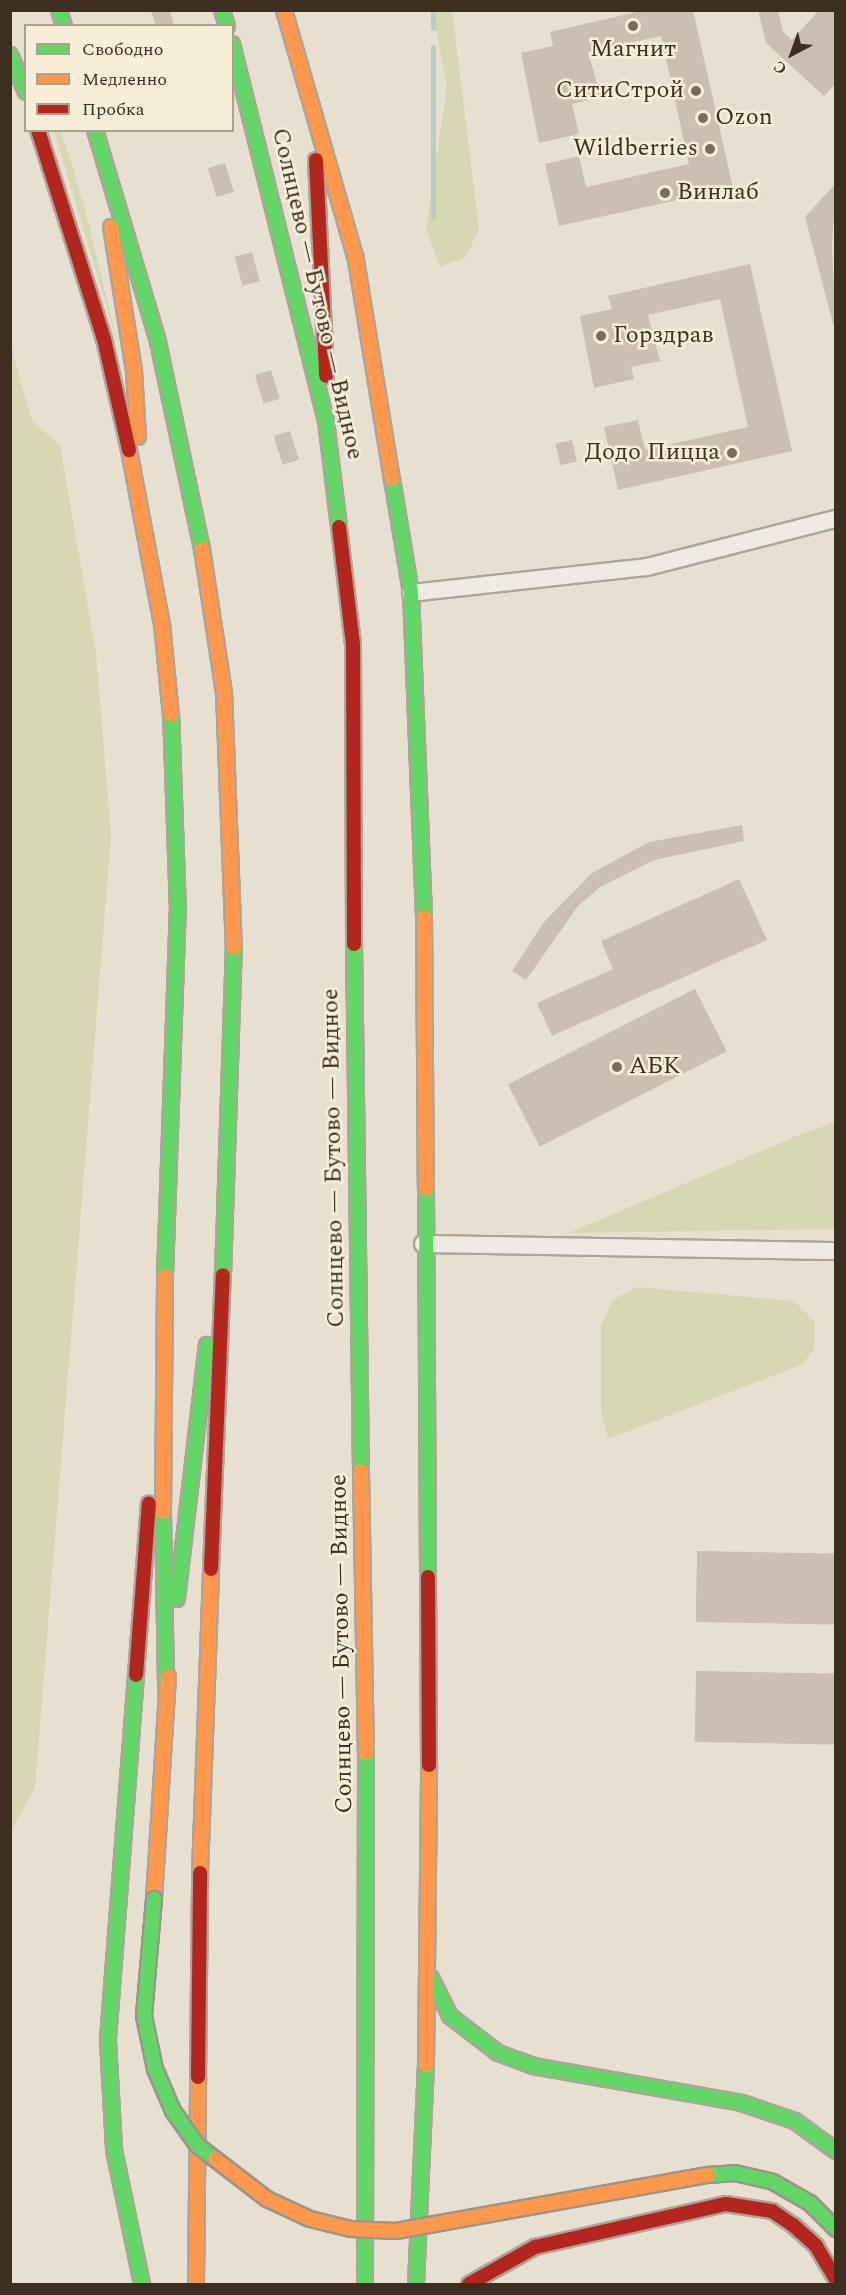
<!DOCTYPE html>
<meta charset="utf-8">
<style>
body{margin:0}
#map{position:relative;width:846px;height:2295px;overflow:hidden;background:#e7e0d1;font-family:Spectral,serif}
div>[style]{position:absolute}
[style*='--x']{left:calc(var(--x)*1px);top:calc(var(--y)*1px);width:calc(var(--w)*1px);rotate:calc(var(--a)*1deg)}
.green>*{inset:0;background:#d6d7b3}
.stream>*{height:5px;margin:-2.5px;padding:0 2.5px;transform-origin:2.5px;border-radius:2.5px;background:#bcccc2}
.building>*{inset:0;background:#cbbfb2;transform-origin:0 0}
.roads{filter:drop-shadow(2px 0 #ada599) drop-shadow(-2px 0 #ada599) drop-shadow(0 2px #ada599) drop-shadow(0 -2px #ada599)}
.street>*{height:16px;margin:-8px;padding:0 8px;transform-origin:8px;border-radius:8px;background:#efebe3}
.fast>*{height:14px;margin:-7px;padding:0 7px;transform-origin:7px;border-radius:7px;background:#63d668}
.slow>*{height:14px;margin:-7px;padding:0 7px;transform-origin:7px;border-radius:7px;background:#ff974d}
.jam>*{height:14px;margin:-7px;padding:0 7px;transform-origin:7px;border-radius:7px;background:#b3261e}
.bridges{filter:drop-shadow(2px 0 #9c958a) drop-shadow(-2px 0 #9c958a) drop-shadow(0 2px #9c958a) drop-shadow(0 -2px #9c958a)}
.fast-bridge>*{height:14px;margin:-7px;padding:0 7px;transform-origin:7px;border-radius:7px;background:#63d668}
.slow-bridge>*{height:14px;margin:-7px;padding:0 7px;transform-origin:7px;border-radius:7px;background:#ff974d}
.dots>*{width:16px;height:16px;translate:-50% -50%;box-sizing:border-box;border:3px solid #f7eed8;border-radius:50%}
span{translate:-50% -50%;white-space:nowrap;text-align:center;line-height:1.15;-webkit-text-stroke:5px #f7eed8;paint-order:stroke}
.poi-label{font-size:24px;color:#3d2e20}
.right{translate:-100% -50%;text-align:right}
.left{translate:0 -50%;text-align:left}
.street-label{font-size:24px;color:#3d2e20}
.frame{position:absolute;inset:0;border:12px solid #3d2e20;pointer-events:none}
.legend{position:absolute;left:24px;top:24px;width:210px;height:108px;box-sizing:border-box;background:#f7eed8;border:2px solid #ada18e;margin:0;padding:8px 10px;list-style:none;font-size:18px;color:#3d2e20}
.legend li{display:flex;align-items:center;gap:12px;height:30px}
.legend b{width:30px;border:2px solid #ada18e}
.north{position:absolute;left:762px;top:24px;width:60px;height:60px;-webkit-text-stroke:4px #f7eed8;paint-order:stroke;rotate:221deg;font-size:16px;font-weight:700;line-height:24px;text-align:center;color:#3d2e20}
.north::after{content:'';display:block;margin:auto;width:21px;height:27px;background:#3d2e20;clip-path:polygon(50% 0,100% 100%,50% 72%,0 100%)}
</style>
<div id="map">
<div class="green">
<div style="clip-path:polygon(433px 11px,452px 11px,479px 229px,466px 257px,440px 267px,426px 229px,447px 87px)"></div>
<div style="clip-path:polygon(54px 131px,61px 131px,84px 205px,118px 345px)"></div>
<div style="clip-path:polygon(10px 343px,32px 421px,60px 445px,96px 654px,111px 835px,35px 1788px,11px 1831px)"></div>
<div style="clip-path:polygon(835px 1122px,835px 1229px,569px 1233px,801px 1134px)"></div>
<div style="clip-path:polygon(636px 1287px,794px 1301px,815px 1322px,814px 1350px,801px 1365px,608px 1439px,601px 1411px,601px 1326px,613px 1300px)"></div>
</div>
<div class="stream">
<div style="--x:433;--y:10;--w:18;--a:90"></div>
<div style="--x:433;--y:217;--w:170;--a:-90"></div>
</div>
<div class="building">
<div style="clip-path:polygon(151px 10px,170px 10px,174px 26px,156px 26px)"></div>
<div style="clip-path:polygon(645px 10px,693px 10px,733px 188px,559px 226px,545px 164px,579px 156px,586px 187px,689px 164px,661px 36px,588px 52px,601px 97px,572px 104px,579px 134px,539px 143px,521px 53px,553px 46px,550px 32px)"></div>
<div style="clip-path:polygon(758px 10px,778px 10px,783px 32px,792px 40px,819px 10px,836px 10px,836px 83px,824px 96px,766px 43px)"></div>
<div style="left:225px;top:163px;width:30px;height:18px;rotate:73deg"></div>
<div style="clip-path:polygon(836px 183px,832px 246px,836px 335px,805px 217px)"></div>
<div style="left:252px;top:252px;width:30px;height:18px;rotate:75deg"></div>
<div style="clip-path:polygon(750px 264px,792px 451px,618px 490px,604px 427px,638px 420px,645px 450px,748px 427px,720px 299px,648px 315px,660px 361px,631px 367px,634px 379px,594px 388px,580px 316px,612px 309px,608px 296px)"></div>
<div style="left:271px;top:370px;width:30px;height:17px;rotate:73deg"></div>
<div style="left:290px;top:431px;width:30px;height:17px;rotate:73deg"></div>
<div style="left:572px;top:440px;width:22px;height:17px;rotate:77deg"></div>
<div style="clip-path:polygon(742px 825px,744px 841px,654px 860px,600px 887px,578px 906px,526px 980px,512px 971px,544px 922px,592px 873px,649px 842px)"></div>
<div style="clip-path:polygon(739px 879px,767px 940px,552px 1036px,537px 1003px,613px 969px,601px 941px)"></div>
<div style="left:695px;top:989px;width:70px;height:210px;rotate:63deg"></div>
<div style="left:697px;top:1551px;width:139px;height:71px;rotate:1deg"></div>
<div style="left:696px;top:1671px;width:140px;height:71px;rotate:1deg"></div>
</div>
<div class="roads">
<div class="street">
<div style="--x:411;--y:593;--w:237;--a:-6.3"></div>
<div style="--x:647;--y:567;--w:195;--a:-14.3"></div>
<div style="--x:423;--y:1244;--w:413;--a:1"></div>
</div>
<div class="fast">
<div style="--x:59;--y:10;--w:17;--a:73"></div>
<div style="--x:222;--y:10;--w:17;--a:73"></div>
<div style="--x:232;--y:44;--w:389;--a:76"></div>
<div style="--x:326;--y:421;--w:107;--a:83"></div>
<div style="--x:10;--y:55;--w:40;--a:66.6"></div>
<div style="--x:95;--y:130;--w:221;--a:73.4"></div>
<div style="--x:158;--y:342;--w:212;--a:78"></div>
<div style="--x:392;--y:479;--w:116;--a:80.5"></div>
<div style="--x:411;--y:593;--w:324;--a:87.7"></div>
<div style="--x:354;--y:944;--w:527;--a:89.24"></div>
<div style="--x:426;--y:1189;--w:388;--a:89.7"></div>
<div style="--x:223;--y:1275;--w:327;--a:-88.1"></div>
<div style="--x:165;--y:1276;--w:364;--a:-88"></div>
<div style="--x:178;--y:912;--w:197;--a:-92"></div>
<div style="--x:163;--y:1512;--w:179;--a:89"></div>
<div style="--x:177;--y:1599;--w:256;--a:-83.3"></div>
<div style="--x:136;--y:1675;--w:367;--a:94.4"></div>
<div style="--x:108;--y:2041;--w:109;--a:86.8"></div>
<div style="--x:114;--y:2150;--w:137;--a:78.2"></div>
<div style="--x:431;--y:1978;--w:42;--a:63.4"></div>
<div style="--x:450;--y:2016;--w:61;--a:37.6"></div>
<div style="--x:498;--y:2053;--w:37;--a:20"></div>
<div style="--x:533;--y:2066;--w:212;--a:10"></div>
<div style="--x:742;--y:2103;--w:56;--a:18.8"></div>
<div style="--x:795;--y:2121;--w:51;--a:36.2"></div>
<div style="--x:365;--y:2284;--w:531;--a:-89.89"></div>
<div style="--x:416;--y:2284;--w:219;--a:-87.4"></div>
</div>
<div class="slow">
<div style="--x:284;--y:10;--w:260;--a:73.9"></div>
<div style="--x:356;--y:260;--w:222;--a:80.7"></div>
<div style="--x:111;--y:227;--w:146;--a:80.9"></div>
<div style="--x:134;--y:371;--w:66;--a:86.5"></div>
<div style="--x:129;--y:450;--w:177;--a:79.3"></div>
<div style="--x:162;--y:624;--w:91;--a:84.4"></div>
<div style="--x:202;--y:549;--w:145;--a:81.3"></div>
<div style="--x:224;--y:692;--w:256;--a:87.8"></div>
<div style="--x:424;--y:917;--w:272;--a:89.6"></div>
<div style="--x:361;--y:1471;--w:282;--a:89"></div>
<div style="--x:163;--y:1512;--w:236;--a:-89.5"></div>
<div style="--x:200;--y:1873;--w:304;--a:-87.9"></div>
<div style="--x:154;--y:1899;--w:223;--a:-86.4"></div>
<div style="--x:426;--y:2065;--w:300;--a:-89.4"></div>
<div style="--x:196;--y:2284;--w:207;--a:-89.4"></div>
</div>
<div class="jam">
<div style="--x:38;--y:130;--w:219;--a:72.5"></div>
<div style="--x:104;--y:339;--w:114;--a:77.3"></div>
<div style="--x:316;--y:160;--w:216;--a:87.3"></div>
<div style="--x:339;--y:527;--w:119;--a:83.2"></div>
<div style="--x:353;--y:645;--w:299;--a:89.8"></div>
<div style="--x:211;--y:1569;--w:294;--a:-87.7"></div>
<div style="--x:428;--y:1577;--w:188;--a:89.7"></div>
<div style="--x:136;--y:1675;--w:172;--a:-85.7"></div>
<div style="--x:198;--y:2077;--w:204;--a:-89.4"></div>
<div style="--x:469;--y:2284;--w:76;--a:-29.3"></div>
<div style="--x:535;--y:2247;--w:196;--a:-12.7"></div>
<div style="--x:726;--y:2204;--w:47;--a:8.7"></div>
<div style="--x:772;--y:2211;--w:25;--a:34"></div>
<div style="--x:793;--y:2225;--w:31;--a:42"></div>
<div style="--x:816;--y:2246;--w:39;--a:59"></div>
</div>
</div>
<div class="bridges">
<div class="fast-bridge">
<div style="--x:154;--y:1899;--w:117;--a:94.9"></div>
<div style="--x:144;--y:2016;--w:54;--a:78.3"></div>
<div style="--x:155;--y:2069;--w:46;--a:66.8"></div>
<div style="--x:173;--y:2111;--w:42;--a:54.8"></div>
<div style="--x:197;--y:2145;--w:23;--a:38"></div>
<div style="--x:708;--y:2175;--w:27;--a:-4"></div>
<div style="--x:735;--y:2173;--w:39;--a:13"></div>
<div style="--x:773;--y:2182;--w:43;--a:29.6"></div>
<div style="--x:810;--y:2203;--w:37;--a:45"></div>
</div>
<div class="slow-bridge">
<div style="--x:215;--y:2159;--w:66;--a:37.6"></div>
<div style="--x:267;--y:2199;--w:47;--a:24.9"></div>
<div style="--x:310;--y:2219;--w:42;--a:13.7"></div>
<div style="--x:351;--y:2229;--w:45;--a:2.5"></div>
<div style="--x:396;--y:2231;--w:317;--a:-10.2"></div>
</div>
</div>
<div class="dots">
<div style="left:633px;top:26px;background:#786c5e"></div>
<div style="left:696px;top:91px;background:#786c5e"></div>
<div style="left:703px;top:118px;background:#786c5e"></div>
<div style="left:710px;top:149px;background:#786c5e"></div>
<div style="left:665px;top:193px;background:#786c5e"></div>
<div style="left:601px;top:336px;background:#786c5e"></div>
<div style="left:732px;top:453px;background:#786c5e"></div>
<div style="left:617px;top:1067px;background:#786c5e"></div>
</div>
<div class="poi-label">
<span style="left:633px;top:50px">Магнит</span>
<span class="right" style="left:684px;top:91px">СитиСтрой</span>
<span class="left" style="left:715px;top:118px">Ozon</span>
<span class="right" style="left:698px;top:149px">Wildberries</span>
<span class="left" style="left:677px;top:193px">Винлаб</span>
<span class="left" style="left:613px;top:336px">Горздрав</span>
<span class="right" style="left:720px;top:453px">Додо Пицца</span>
<span class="left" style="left:629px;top:1067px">АБК</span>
</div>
<div class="street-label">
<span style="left:317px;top:294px;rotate:77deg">Солнцево — Бутово — Видное</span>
<span style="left:334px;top:1158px;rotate:-91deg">Солнцево — Бутово — Видное</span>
<span style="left:342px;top:1644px;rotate:-91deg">Солнцево — Бутово — Видное</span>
</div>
<div class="frame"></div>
<ul class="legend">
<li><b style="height:8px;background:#63d668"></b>Свободно</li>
<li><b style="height:8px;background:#ff974d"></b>Медленно</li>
<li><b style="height:8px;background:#b3261e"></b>Пробка</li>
</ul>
<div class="north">С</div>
</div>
